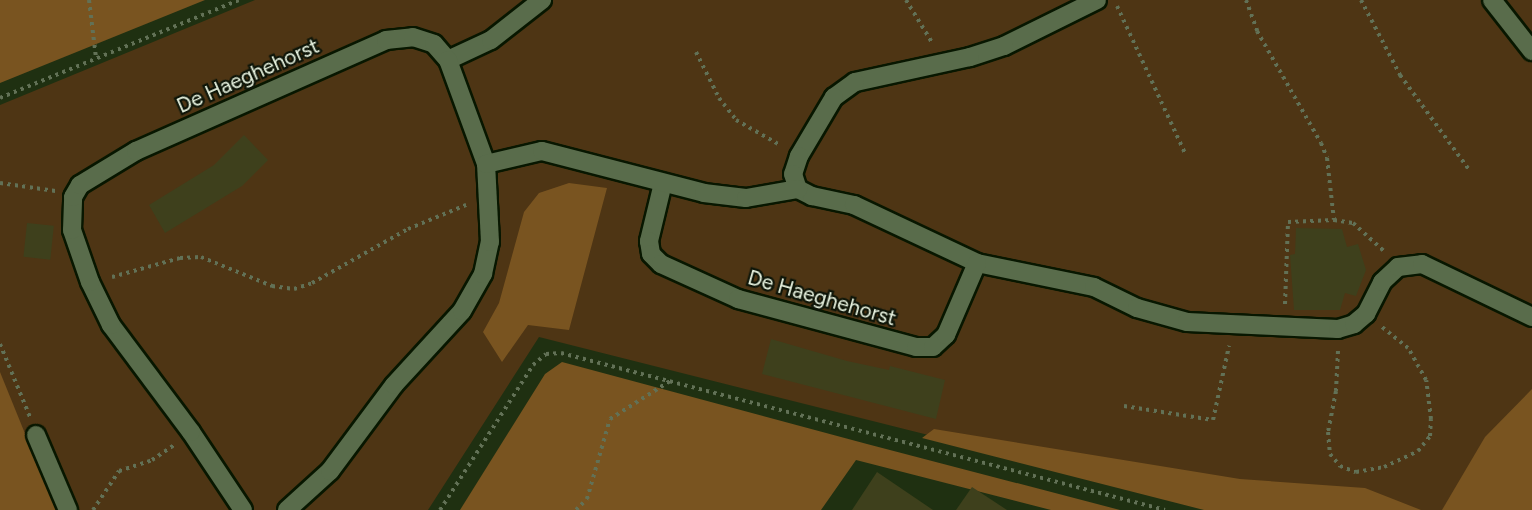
<!DOCTYPE html>
<style>
body{margin:0}
#map{position:relative;width:1532px;height:510px;overflow:hidden;background:#1f3011;font-family:Figtree,sans-serif}
div>[style]{position:absolute}
[style*='--x']{left:calc(var(--x)*1px);top:calc(var(--y)*1px);width:calc(var(--w)*1px);rotate:calc(var(--a)*1deg)}
.green>*{inset:0;background:#4e3514}
.forest>*{inset:0;background:#795420}
.building>*{inset:0;background:#3e401c;transform-origin:0 0}
.path>*{height:4px;margin-top:-2px;transform-origin:0;background:repeating-linear-gradient(90deg,#627156 0 3px,transparent 0 7.5px)}
.roads{filter:drop-shadow(2px 0 #081700) drop-shadow(-2px 0 #081700) drop-shadow(0 2px #081700) drop-shadow(0 -2px #081700)}
.minor>*{height:18px;margin:-9px;padding:0 9px;transform-origin:9px;border-radius:9px;background:#596c4b}
span{translate:-50% -50%;white-space:nowrap;text-align:center;line-height:1.15;-webkit-text-stroke:4.5px #0e1508;paint-order:stroke}
.street-label{font-size:21px;color:#e8f3e0}
</style>
<div id="map">
<div class="green">
<div style="clip-path:polygon(255px 0,1532px 0,1532px 411px,1465px 510px,1226px 510px,539px 337px,428px 510px,0 510px,0 105px)"></div>
</div>
<div class="forest">
<div style="clip-path:polygon(0 0,205px 0,0 83px)"></div>
<div style="clip-path:polygon(569px 183px,607px 188px,569px 330px,528px 325px,502px 362px,483px 332px,499px 303px,524px 212px,539px 193px)"></div>
<div style="clip-path:polygon(562px 362px,867px 444px,1120px 510px,1051px 510px,856px 460px,821px 510px,460px 510px,545px 374px)"></div>
<div style="clip-path:polygon(0 372px,56px 510px,0 510px)"></div>
<div style="clip-path:polygon(1532px 389px,1532px 510px,1442px 510px,1485px 437px)"></div>
<div style="clip-path:polygon(934px 429px,1240px 479px,1365px 488px,1421px 510px,1204px 510px,922px 438px)"></div>
</div>
<div class="building">
<div style="clip-path:polygon(244px 135px,268px 160px,242px 186px,165px 233px,149px 205px,214px 165px)"></div>
<div style="left:27px;top:223px;width:27px;height:34px;rotate:6deg"></div>
<div style="clip-path:polygon(1296px 228px,1342px 229px,1347px 247px,1358px 244px,1366px 270px,1356px 296px,1345px 293px,1340px 310px,1294px 310px,1290px 255px,1295px 254px)"></div>
<div style="clip-path:polygon(771px 339px,847px 361px,889px 370px,890px 366px,945px 380px,936px 419px,762px 374px)"></div>
<div style="clip-path:polygon(877px 472px,933px 510px,852px 510px)"></div>
<div style="clip-path:polygon(972px 487px,1007px 510px,956px 510px)"></div>
</div>
<div class="path">
<div style="--x:89;--y:0;--w:58;--a:83.1"></div>
<div style="--x:906;--y:0;--w:52;--a:58.5"></div>
<div style="--x:1246;--y:0;--w:33;--a:70"></div>
<div style="--x:1257;--y:31;--w:129;--a:60.3"></div>
<div style="--x:1321;--y:143;--w:16;--a:68"></div>
<div style="--x:1327;--y:158;--w:62;--a:83.6"></div>
<div style="--x:1334;--y:220;--w:19;--a:9"></div>
<div style="--x:1353;--y:223;--w:42;--a:42.1"></div>
<div style="--x:1361;--y:0;--w:85;--a:62.5"></div>
<div style="--x:1400;--y:75;--w:119;--a:53.9"></div>
<div style="--x:1117;--y:6;--w:164;--a:65.2"></div>
<div style="--x:696;--y:52;--w:51;--a:63.4"></div>
<div style="--x:719;--y:98;--w:28;--a:52"></div>
<div style="--x:736;--y:120;--w:51;--a:29.6"></div>
<div style="--x:0;--y:98;--w:258;--a:-22.3"></div>
<div style="--x:0;--y:183;--w:56;--a:8.3"></div>
<div style="--x:112;--y:277;--w:71;--a:-15.6"></div>
<div style="--x:180;--y:258;--w:21;--a:-3"></div>
<div style="--x:201;--y:257;--w:77;--a:22.2"></div>
<div style="--x:272;--y:286;--w:22;--a:8"></div>
<div style="--x:294;--y:289;--w:19;--a:-18"></div>
<div style="--x:312;--y:283;--w:110;--a:-29.4"></div>
<div style="--x:408;--y:229;--w:63;--a:-22.5"></div>
<div style="--x:1285;--y:304;--w:82;--a:-87.9"></div>
<div style="--x:1288;--y:222;--w:46;--a:-2.5"></div>
<div style="--x:0;--y:344;--w:79;--a:67.7"></div>
<div style="--x:1338;--y:351;--w:40;--a:92.9"></div>
<div style="--x:1336;--y:391;--w:42;--a:101"></div>
<div style="--x:1328;--y:432;--w:22;--a:85"></div>
<div style="--x:1330;--y:454;--w:16;--a:50"></div>
<div style="--x:1340;--y:466;--w:17;--a:21"></div>
<div style="--x:1356;--y:472;--w:28;--a:-10"></div>
<div style="--x:1384;--y:467;--w:38;--a:-25"></div>
<div style="--x:1418;--y:451;--w:19;--a:-51"></div>
<div style="--x:1430;--y:436;--w:17;--a:-87"></div>
<div style="--x:1431;--y:419;--w:39;--a:-97"></div>
<div style="--x:1426;--y:380;--w:37;--a:-119"></div>
<div style="--x:1408;--y:348;--w:35;--a:-141"></div>
<div style="--x:1124;--y:406;--w:90;--a:8.9"></div>
<div style="--x:1213;--y:420;--w:76;--a:-77.8"></div>
<div style="--x:93;--y:510;--w:47;--a:-56.3"></div>
<div style="--x:119;--y:471;--w:35;--a:-18"></div>
<div style="--x:152;--y:460;--w:27;--a:-34"></div>
<div style="--x:440;--y:510;--w:172;--a:-57.3"></div>
<div style="--x:533;--y:365;--w:17;--a:-40"></div>
<div style="--x:546;--y:354;--w:15;--a:-4"></div>
<div style="--x:561;--y:353;--w:624;--a:14.57"></div>
<div style="--x:576;--y:510;--w:16;--a:-45"></div>
<div style="--x:587;--y:499;--w:83;--a:-74"></div>
<div style="--x:610;--y:419;--w:71;--a:-32.3"></div>
</div>
<div class="roads">
<div class="minor">
<div style="--x:1097;--y:0;--w:104;--a:153.7"></div>
<div style="--x:1004;--y:46;--w:36;--a:162"></div>
<div style="--x:970;--y:57;--w:118;--a:167.7"></div>
<div style="--x:855;--y:82;--w:26;--a:144"></div>
<div style="--x:834;--y:97;--w:69;--a:120.7"></div>
<div style="--x:799;--y:156;--w:19;--a:108"></div>
<div style="--x:793;--y:174;--w:16;--a:72"></div>
<div style="--x:798;--y:189;--w:16;--a:27"></div>
<div style="--x:812;--y:196;--w:43;--a:12.1"></div>
<div style="--x:854;--y:205;--w:136;--a:25.2"></div>
<div style="--x:977;--y:263;--w:119;--a:11.6"></div>
<div style="--x:1094;--y:287;--w:48;--a:26"></div>
<div style="--x:1137;--y:308;--w:52;--a:15.6"></div>
<div style="--x:1187;--y:322;--w:151;--a:2.7"></div>
<div style="--x:1338;--y:329;--w:17;--a:-17"></div>
<div style="--x:1354;--y:324;--w:16;--a:-40"></div>
<div style="--x:1366;--y:314;--w:36;--a:-63"></div>
<div style="--x:1382;--y:282;--w:22;--a:-43"></div>
<div style="--x:1398;--y:267;--w:24;--a:-7"></div>
<div style="--x:1422;--y:264;--w:122;--a:25.7"></div>
<div style="--x:1492;--y:0;--w:65;--a:51.9"></div>
<div style="--x:448;--y:60;--w:47;--a:-24.9"></div>
<div style="--x:491;--y:40;--w:65;--a:-38.1"></div>
<div style="--x:663;--y:183;--w:60;--a:103.6"></div>
<div style="--x:649;--y:241;--w:13;--a:81"></div>
<div style="--x:651;--y:254;--w:14;--a:45"></div>
<div style="--x:661;--y:264;--w:85;--a:24.4"></div>
<div style="--x:738;--y:299;--w:184;--a:15.1"></div>
<div style="--x:916;--y:347;--w:17;--a:0"></div>
<div style="--x:933;--y:347;--w:18;--a:-43"></div>
<div style="--x:946;--y:335;--w:78;--a:-66.7"></div>
<div style="--x:36;--y:435;--w:82;--a:66.9"></div>
<div style="--x:243;--y:510;--w:94;--a:-123.7"></div>
<div style="--x:191;--y:432;--w:134;--a:-126.8"></div>
<div style="--x:111;--y:325;--w:48;--a:-116"></div>
<div style="--x:90;--y:282;--w:55;--a:-109.1"></div>
<div style="--x:72;--y:230;--w:33;--a:-88"></div>
<div style="--x:73;--y:197;--w:14;--a:-60"></div>
<div style="--x:80;--y:185;--w:66;--a:-31.3"></div>
<div style="--x:136;--y:151;--w:274;--a:-23.9"></div>
<div style="--x:386;--y:40;--w:27;--a:-6"></div>
<div style="--x:413;--y:37;--w:22;--a:18"></div>
<div style="--x:434;--y:44;--w:21;--a:49"></div>
<div style="--x:448;--y:60;--w:111;--a:69.9"></div>
<div style="--x:287;--y:510;--w:58;--a:-42.2"></div>
<div style="--x:330;--y:471;--w:107;--a:-53.3"></div>
<div style="--x:394;--y:385;--w:100;--a:-47.4"></div>
<div style="--x:462;--y:311;--w:43;--a:-60.4"></div>
<div style="--x:483;--y:274;--w:33;--a:-78"></div>
<div style="--x:490;--y:242;--w:78;--a:-92.9"></div>
<div style="--x:486;--y:164;--w:57;--a:-13.1"></div>
<div style="--x:542;--y:151;--w:167;--a:14.5"></div>
<div style="--x:704;--y:193;--w:42;--a:6.8"></div>
<div style="--x:746;--y:198;--w:53;--a:-9.8"></div>
</div>
</div>
<div class="street-label">
<span style="left:248px;top:76px;rotate:-24deg">De Haeghehorst</span>
<span style="left:822px;top:298px;rotate:16deg">De Haeghehorst</span>
</div>
</div>
